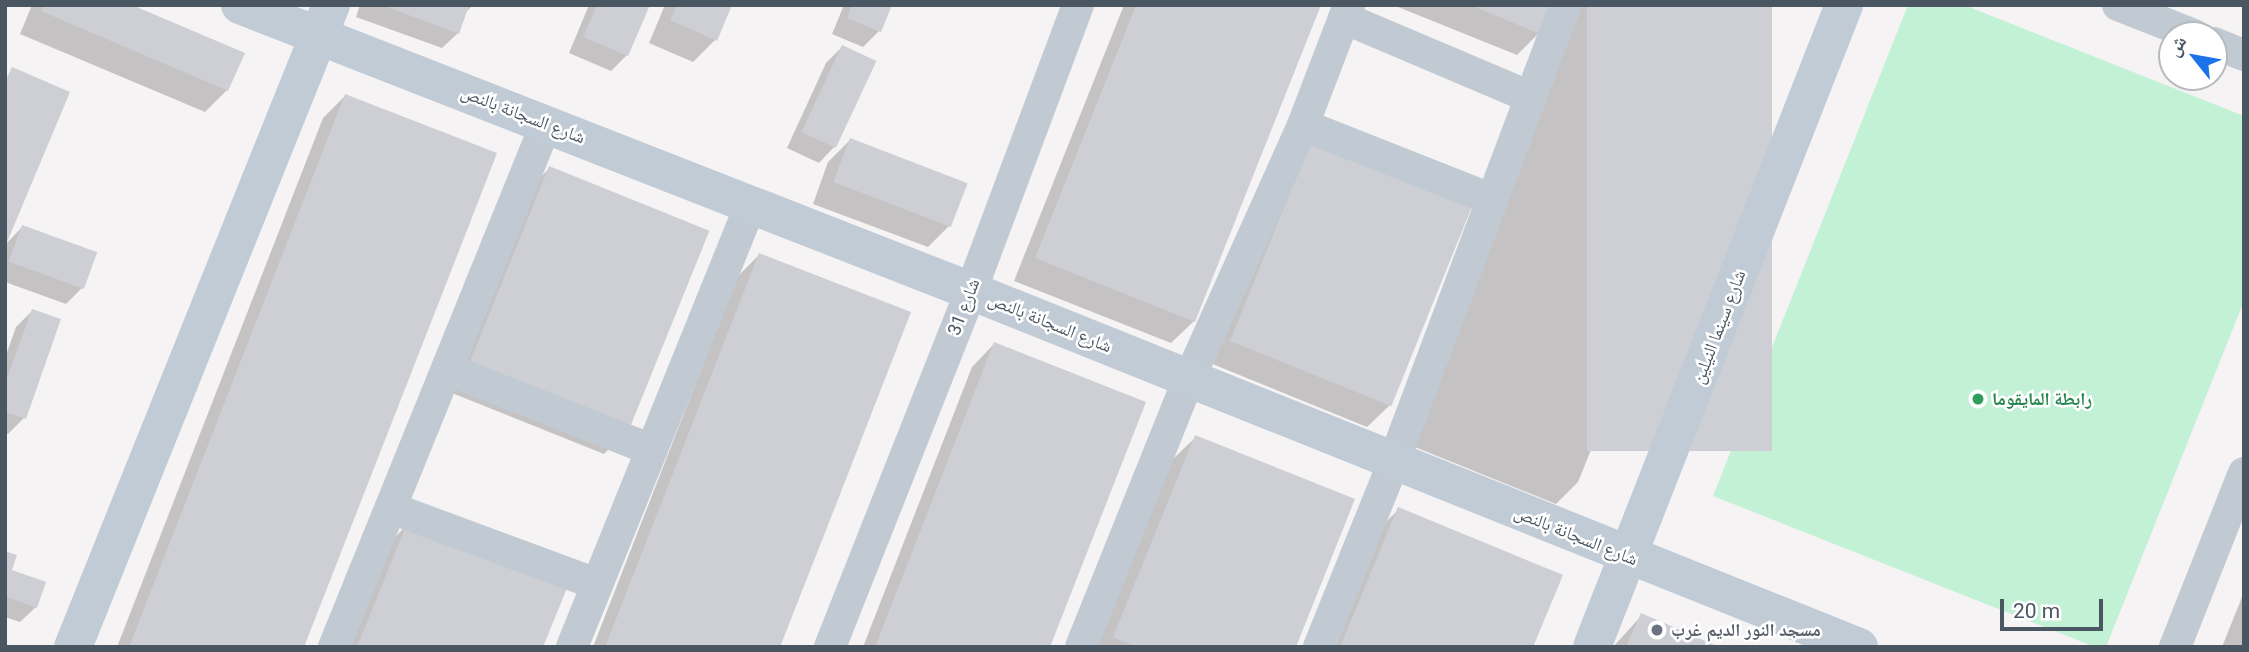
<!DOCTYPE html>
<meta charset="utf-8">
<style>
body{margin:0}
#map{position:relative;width:2249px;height:652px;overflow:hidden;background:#f5f3f3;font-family:Roboto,"Noto Naskh Arabic",sans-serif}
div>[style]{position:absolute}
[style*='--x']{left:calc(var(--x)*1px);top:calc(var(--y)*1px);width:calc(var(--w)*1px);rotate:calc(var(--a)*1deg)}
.green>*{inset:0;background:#c3f1d5}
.shadow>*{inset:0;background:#0003}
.building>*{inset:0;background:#cdcfd5;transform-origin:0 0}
.street>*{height:32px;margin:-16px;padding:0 16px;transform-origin:16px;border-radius:16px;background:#c1cad2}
.secondary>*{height:38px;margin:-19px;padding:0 19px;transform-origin:19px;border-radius:19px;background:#c1cbd6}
.dots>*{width:19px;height:19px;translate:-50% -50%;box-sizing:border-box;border:4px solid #fff;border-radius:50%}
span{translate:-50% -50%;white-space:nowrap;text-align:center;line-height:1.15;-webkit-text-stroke:5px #fff;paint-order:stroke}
.street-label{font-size:18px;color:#4a5661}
.leisure-label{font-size:18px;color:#27864d;font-weight:700}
.left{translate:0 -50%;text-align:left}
.worship-label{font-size:18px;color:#5b616d;font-weight:700}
.frame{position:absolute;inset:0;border:7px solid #4a5661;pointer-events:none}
.north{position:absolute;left:2158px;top:21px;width:70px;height:70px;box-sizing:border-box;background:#fff;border:2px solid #b7bbc0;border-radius:50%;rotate:301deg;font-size:19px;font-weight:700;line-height:28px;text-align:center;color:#4a5661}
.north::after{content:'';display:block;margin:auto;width:24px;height:32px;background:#1a73e8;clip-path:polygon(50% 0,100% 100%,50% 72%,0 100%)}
.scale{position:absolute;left:2000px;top:599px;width:103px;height:32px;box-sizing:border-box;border:4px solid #4a5661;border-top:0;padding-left:9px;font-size:21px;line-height:24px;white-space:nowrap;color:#4a5661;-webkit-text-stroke:5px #fff;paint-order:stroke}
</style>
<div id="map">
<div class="green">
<div style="clip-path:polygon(1908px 5px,1964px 5px,2244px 116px,2244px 301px,2106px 647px,2095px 647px,1713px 496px)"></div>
</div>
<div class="shadow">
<div style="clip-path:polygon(32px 5px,127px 5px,227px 90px,205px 112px,20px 34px)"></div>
<div style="clip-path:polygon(360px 5px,473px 5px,465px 13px,458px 33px,442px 48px,356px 17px)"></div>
<div style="clip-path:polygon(589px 5px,648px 5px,627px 55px,611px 71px,569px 53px)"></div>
<div style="clip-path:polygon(665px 5px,730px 5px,715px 40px,693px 62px,649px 43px)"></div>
<div style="clip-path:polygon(844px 5px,891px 5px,879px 31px,863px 47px,832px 34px)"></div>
<div style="clip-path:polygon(1124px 5px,1319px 5px,1194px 321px,1171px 343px,1014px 281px)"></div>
<div style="clip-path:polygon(1393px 5px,1550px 5px,1539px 33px,1517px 55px)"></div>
<div style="clip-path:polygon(1576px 5px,1770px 5px,1578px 482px,1556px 504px,1400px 441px)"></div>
<div style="clip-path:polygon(842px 47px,834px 147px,819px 163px,787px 148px,826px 63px)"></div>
<div style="clip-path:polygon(345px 96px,302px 647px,117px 647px,323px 118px)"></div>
<div style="clip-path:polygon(850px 140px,950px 225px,928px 247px,813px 204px,828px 162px)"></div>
<div style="clip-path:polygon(1313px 140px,1390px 405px,1367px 427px,1210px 363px)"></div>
<div style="clip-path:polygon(550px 168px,626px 432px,604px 454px,447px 391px,527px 190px)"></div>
<div style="clip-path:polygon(22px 227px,82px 288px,66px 304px,5px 282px,5px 245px)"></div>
<div style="clip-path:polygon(759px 255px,778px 647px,593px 647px,737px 277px)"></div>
<div style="clip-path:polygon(32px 311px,24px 418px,8px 434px,5px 433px,5px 358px,16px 327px)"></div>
<div style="clip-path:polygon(994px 344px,1048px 647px,863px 647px,972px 367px)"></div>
<div style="clip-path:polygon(1196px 437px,1294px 647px,1097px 647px,1173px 459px)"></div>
<div style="clip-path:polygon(1399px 509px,1531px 647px,1326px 647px,1372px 536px)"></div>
<div style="clip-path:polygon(407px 525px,541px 647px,345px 647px,385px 547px)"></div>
<div style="clip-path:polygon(5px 553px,10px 571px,36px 607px,20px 622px,5px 617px)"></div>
<div style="clip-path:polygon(2244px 592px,2244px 647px,2222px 647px)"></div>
<div style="clip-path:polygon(1642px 615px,1715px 647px,1613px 647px)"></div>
</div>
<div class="building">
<div style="clip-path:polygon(44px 5px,132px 5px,245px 53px,228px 91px,41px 11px)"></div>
<div style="clip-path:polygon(382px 5px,469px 5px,459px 34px)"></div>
<div style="clip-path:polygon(597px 5px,650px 5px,628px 56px,583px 37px)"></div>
<div style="clip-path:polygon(677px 5px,732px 5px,717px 41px,670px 20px)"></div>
<div style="clip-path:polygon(852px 5px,892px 5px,881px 32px,847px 18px)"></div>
<div style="clip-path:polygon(1136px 5px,1321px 5px,1195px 322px,1035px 258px)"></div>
<div style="clip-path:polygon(1470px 5px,1552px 5px,1540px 34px)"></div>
<div style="left:1587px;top:5px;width:185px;height:446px"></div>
<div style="left:842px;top:45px;width:38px;height:96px;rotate:25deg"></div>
<div style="clip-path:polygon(12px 67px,70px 92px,5px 247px,5px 82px)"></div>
<div style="clip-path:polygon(345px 94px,497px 153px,473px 215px,304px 647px,129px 647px)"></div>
<div style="left:850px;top:138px;width:126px;height:47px;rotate:21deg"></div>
<div style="left:1312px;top:138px;width:174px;height:219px;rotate:22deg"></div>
<div style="left:549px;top:166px;width:173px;height:219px;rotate:22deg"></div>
<div style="left:22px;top:225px;width:80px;height:39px;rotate:20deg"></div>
<div style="clip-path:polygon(759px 253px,911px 312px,839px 497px,780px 647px,605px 647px)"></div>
<div style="clip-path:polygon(32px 309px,61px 319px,26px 419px,5px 412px,5px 384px)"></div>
<div style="clip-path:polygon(994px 342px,1146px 402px,1050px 647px,875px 647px)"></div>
<div style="clip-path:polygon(1195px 435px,1355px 499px,1296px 647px,1136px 647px,1113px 637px)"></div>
<div style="clip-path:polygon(1398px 507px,1563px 575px,1533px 647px,1340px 647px)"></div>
<div style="clip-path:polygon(407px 523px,567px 588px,543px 647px,357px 647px)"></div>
<div style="clip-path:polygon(5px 551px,17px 555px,12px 570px,46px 582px,37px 608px,5px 596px)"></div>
<div style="clip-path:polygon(1641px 613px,1719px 647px,1626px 647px)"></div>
</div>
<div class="street">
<div style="--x:2118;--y:5;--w:82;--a:21.5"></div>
<div style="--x:1344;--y:18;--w:202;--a:23"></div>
<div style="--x:2214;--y:43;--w:32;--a:22"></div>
<div style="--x:1303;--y:125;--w:202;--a:21.5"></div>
<div style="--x:447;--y:369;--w:220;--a:21.6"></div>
<div style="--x:391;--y:508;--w:220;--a:20.3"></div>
<div style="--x:334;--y:647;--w:564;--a:-67.93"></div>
<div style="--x:572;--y:647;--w:477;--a:-68"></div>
<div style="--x:830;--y:647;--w:383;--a:-68.4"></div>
<div style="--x:971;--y:291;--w:305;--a:-69.5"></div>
<div style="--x:1081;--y:647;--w:289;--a:-68.1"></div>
<div style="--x:1189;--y:379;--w:278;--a:-65.8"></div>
<div style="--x:1303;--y:125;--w:129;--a:-69"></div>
<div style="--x:1319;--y:647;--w:201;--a:-68"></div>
<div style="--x:1394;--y:461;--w:487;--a:-69.4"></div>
<div style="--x:2175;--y:647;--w:187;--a:-68.4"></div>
</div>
<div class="secondary">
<div style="--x:240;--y:5;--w:785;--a:21.37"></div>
<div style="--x:971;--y:291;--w:957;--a:21.85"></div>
<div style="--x:73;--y:647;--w:692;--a:-68.11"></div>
<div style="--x:1592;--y:647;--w:690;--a:-68.57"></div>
</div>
<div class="dots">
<div style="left:1978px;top:399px;background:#2e9e5b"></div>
<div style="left:1657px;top:630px;background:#6b7280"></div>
</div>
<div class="street-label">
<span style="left:523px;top:115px;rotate:21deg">شارع السجانة بالنص</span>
<span style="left:964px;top:307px;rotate:-69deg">شارع 31</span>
<span style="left:1050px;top:323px;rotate:22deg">شارع السجانة بالنص</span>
<span style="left:1719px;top:327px;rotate:-69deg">شارع سينما النيلين</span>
<span style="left:1576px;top:536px;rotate:22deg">شارع السجانة بالنص</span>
</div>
<div class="leisure-label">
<span class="left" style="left:1992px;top:399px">رابطة المايقوما</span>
</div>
<div class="worship-label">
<span class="left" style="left:1671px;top:630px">مسجد النور الديم غرب</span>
</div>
<div class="frame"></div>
<div class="north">ش</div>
<div class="scale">20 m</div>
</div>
